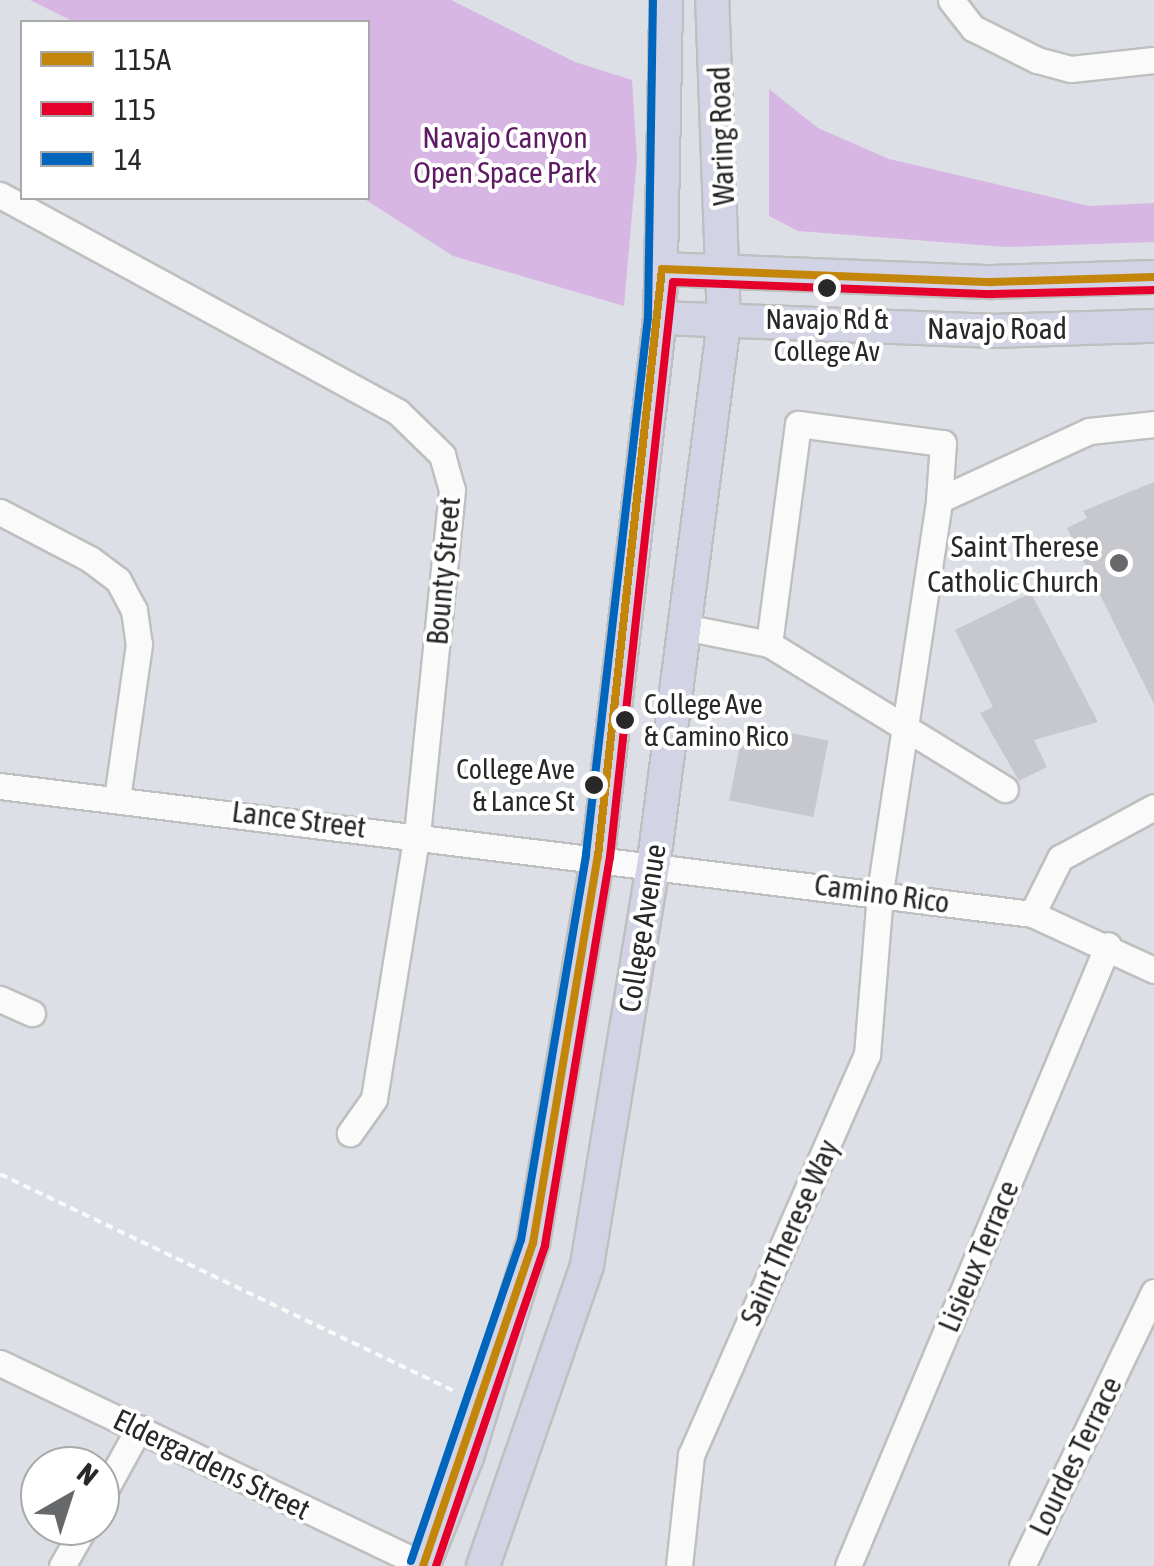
<!DOCTYPE html>
<style>
body{margin:0}
#map{position:relative;width:1154px;height:1566px;overflow:hidden;background:#dddfe6;font-family:"Asap Condensed",sans-serif}
div>[style]{position:absolute}
[style*='--x']{left:calc(var(--x)*1px);top:calc(var(--y)*1px);width:calc(var(--w)*1px);rotate:calc(var(--a)*1deg)}
.green>*{inset:0;background:#d7b6e3}
.building>*{inset:0;background:#c7c8cd;transform-origin:0 0}
.path>*{height:4px;margin-top:-2px;transform-origin:0;background:repeating-linear-gradient(90deg,#fafafb 0 8px,transparent 0 13px)}
.roads{filter:drop-shadow(2px 0 #bfbfbf) drop-shadow(-2px 0 #bfbfbf) drop-shadow(0 2px #bfbfbf) drop-shadow(0 -2px #bfbfbf)}
.minor>*{height:25px;margin:-12.5px;padding:0 12.5px;transform-origin:12.5px;border-radius:12.5px;background:#fafafb}
.major>*{height:32px;margin:-16px;padding:0 16px;transform-origin:16px;border-radius:16px;background:#d2d4e5}
.bus-1>*{height:8px;margin:-4px;padding:0 4px;transform-origin:4px;border-radius:4px;background:#c3860a}
.bus-2>*{height:8px;margin:-4px;padding:0 4px;transform-origin:4px;border-radius:4px;background:#e4002b}
.bus-3>*{height:8px;margin:-4px;padding:0 4px;transform-origin:4px;border-radius:4px;background:#0065bd}
.dots>*{width:28px;height:28px;translate:-50% -50%;box-sizing:border-box;border:5px solid #fff;border-radius:50%}
span{translate:-50% -50%;white-space:nowrap;text-align:center;line-height:1.15;-webkit-text-stroke:8px #fff;paint-order:stroke}
.bus-label{font-size:28px;color:#282828}
.left{translate:0 -50%;text-align:left}
.right{translate:-100% -50%;text-align:right}
.street-label{font-size:30px;color:#282828}
.park-label{font-size:30px;color:#5e1a62}
.poi-label{font-size:30px;color:#282828}
.legend{position:absolute;left:20px;top:20px;width:350px;height:180px;box-sizing:border-box;background:#fff;border:2px solid #a9a9a9;margin:0;padding:12px 18px;list-style:none;font-size:30px;color:#282828}
.legend li{display:flex;align-items:center;gap:20px;height:50px}
.legend b{width:50px;border:2px solid #a9a9a9}
.north{position:absolute;left:20px;top:1446px;width:100px;height:100px;box-sizing:border-box;background:#fff;border:2px solid #a9a9a9;border-radius:50%;rotate:39deg;font-size:28px;font-weight:700;line-height:40px;text-align:center;color:#282828}
.north::after{content:'';display:block;margin:auto;width:35px;height:45px;background:#67686a;clip-path:polygon(50% 0,100% 100%,50% 72%,0 100%)}
</style>
<div id="map">
<div class="green">
<div style="clip-path:polygon(30px 0,451px 0,575px 62px,632px 80px,637px 158px,624px 306px,453px 256px,363px 198px,368px 22px,74px 22px)"></div>
<div style="clip-path:polygon(769px 89px,818px 128px,889px 159px,1089px 206px,1154px 203px,1154px 242px,1006px 247px,798px 231px,769px 216px)"></div>
</div>
<div class="building">
<div style="clip-path:polygon(1154px 482px,1154px 704px,1067px 528px,1087px 518px,1083px 511px)"></div>
<div style="clip-path:polygon(1031px 593px,1098px 722px,1034px 740px,1047px 767px,1019px 781px,980px 713px,993px 707px,955px 630px)"></div>
<div style="left:744px;top:724px;width:86px;height:78px;rotate:11deg"></div>
</div>
<div class="path">
<div style="--x:0;--y:1174;--w:505;--a:25.55"></div>
</div>
<div class="roads">
<div class="minor">
<div style="--x:951;--y:0;--w:36;--a:52"></div>
<div style="--x:973;--y:28;--w:72;--a:26.6"></div>
<div style="--x:1037;--y:60;--w:35;--a:15"></div>
<div style="--x:1071;--y:69;--w:83;--a:-6.2"></div>
<div style="--x:0;--y:195;--w:453;--a:28.6"></div>
<div style="--x:398;--y:412;--w:62;--a:44.3"></div>
<div style="--x:442;--y:455;--w:36;--a:74"></div>
<div style="--x:452;--y:490;--w:345;--a:95.8"></div>
<div style="--x:417;--y:833;--w:269;--a:99.2"></div>
<div style="--x:374;--y:1099;--w:42;--a:125.2"></div>
<div style="--x:0;--y:512;--w:102;--a:27.6"></div>
<div style="--x:90;--y:559;--w:35;--a:37"></div>
<div style="--x:118;--y:580;--w:34;--a:62"></div>
<div style="--x:134;--y:610;--w:34;--a:82"></div>
<div style="--x:139;--y:644;--w:156;--a:98.1"></div>
<div style="--x:684;--y:627;--w:87;--a:11.3"></div>
<div style="--x:769;--y:644;--w:277;--a:31.6"></div>
<div style="--x:769;--y:644;--w:222;--a:-82.5"></div>
<div style="--x:798;--y:424;--w:146;--a:7.5"></div>
<div style="--x:943;--y:443;--w:57;--a:94"></div>
<div style="--x:0;--y:786;--w:1040;--a:7.07"></div>
<div style="--x:1032;--y:914;--w:134;--a:24.7"></div>
<div style="--x:1032;--y:914;--w:63;--a:-63.4"></div>
<div style="--x:1060;--y:858;--w:107;--a:-28.5"></div>
<div style="--x:0;--y:999;--w:35;--a:24"></div>
<div style="--x:0;--y:1363;--w:469;--a:25.5"></div>
<div style="--x:100;--y:1499;--w:81;--a:-61.2"></div>
<div style="--x:62;--y:1566;--w:46;--a:-60.1"></div>
<div style="--x:679;--y:1566;--w:112;--a:-83.8"></div>
<div style="--x:691;--y:1455;--w:437;--a:-66.3"></div>
<div style="--x:867;--y:1055;--w:164;--a:-85.4"></div>
<div style="--x:880;--y:892;--w:396;--a:-81.4"></div>
<div style="--x:939;--y:500;--w:165;--a:-24.7"></div>
<div style="--x:1089;--y:431;--w:65;--a:-6.1"></div>
<div style="--x:848;--y:1566;--w:673;--a:-67.28"></div>
<div style="--x:1022;--y:1566;--w:304;--a:-64.3"></div>
</div>
<div class="major">
<div style="--x:662;--y:269;--w:330;--a:2.3"></div>
<div style="--x:992;--y:282;--w:162;--a:-1.8"></div>
<div style="--x:660;--y:318;--w:331;--a:2.2"></div>
<div style="--x:991;--y:331;--w:163;--a:-1.8"></div>
<div style="--x:423;--y:1566;--w:118;--a:-68"></div>
<div style="--x:467;--y:1457;--w:224;--a:-72.9"></div>
<div style="--x:533;--y:1243;--w:392;--a:-80.5"></div>
<div style="--x:598;--y:856;--w:542;--a:-83.43"></div>
<div style="--x:660;--y:318;--w:318;--a:-88.9"></div>
<div style="--x:483;--y:1566;--w:318;--a:-70.9"></div>
<div style="--x:587;--y:1265;--w:410;--a:-80.6"></div>
<div style="--x:654;--y:861;--w:544;--a:-82.6"></div>
<div style="--x:724;--y:322;--w:322;--a:-92.1"></div>
</div>
</div>
<div class="bus-1">
<div style="--x:423;--y:1566;--w:341;--a:-71.2"></div>
<div style="--x:533;--y:1243;--w:392;--a:-80.5"></div>
<div style="--x:598;--y:856;--w:590;--a:-83.78"></div>
<div style="--x:662;--y:269;--w:330;--a:2.3"></div>
<div style="--x:992;--y:282;--w:162;--a:-1.8"></div>
</div>
<div class="bus-2">
<div style="--x:436;--y:1566;--w:339;--a:-71.2"></div>
<div style="--x:545;--y:1245;--w:393;--a:-80.5"></div>
<div style="--x:610;--y:857;--w:578;--a:-83.75"></div>
<div style="--x:673;--y:282;--w:319;--a:2.2"></div>
<div style="--x:992;--y:294;--w:162;--a:-1.4"></div>
</div>
<div class="bus-3">
<div style="--x:411;--y:1561;--w:339;--a:-71.1"></div>
<div style="--x:521;--y:1240;--w:391;--a:-80.4"></div>
<div style="--x:586;--y:854;--w:541;--a:-83.41"></div>
<div style="--x:648;--y:317;--w:317;--a:-89.1"></div>
</div>
<div class="dots">
<div style="left:827px;top:288px;background:#282828"></div>
<div style="left:1119px;top:563px;background:#67686a"></div>
<div style="left:625px;top:720px;background:#282828"></div>
<div style="left:594px;top:785px;background:#282828"></div>
</div>
<div class="bus-label">
<span style="left:827px;top:335px">Navajo Rd &amp;<br>College Av</span>
<span class="left" style="left:644px;top:720px">College Ave<br>&amp; Camino Rico</span>
<span class="right" style="left:575px;top:785px">College Ave<br>&amp; Lance St</span>
</div>
<div class="street-label">
<span style="left:721px;top:136px;rotate:-92deg">Waring Road</span>
<span style="left:997px;top:328px">Navajo Road</span>
<span style="left:443px;top:571px;rotate:-85deg">Bounty Street</span>
<span style="left:299px;top:819px;rotate:7deg">Lance Street</span>
<span style="left:882px;top:893px;rotate:8deg">Camino Rico</span>
<span style="left:642px;top:928px;rotate:-81deg">College Avenue</span>
<span style="left:789px;top:1232px;rotate:-66deg">Saint Therese Way</span>
<span style="left:978px;top:1256px;rotate:-67deg">Lisieux Terrace</span>
<span style="left:1075px;top:1456px;rotate:-64deg">Lourdes Terrace</span>
<span style="left:212px;top:1464px;rotate:26deg">Eldergardens Street</span>
</div>
<div class="park-label">
<span style="left:505px;top:154px">Navajo Canyon<br>Open Space Park</span>
</div>
<div class="poi-label">
<span class="right" style="left:1099px;top:563px">Saint Therese<br>Catholic Church</span>
</div>
<ul class="legend">
<li><b style="height:12px;background:#c3860a"></b>115A</li>
<li><b style="height:12px;background:#e4002b"></b>115</li>
<li><b style="height:12px;background:#0065bd"></b>14</li>
</ul>
<div class="north">N</div>
</div>
